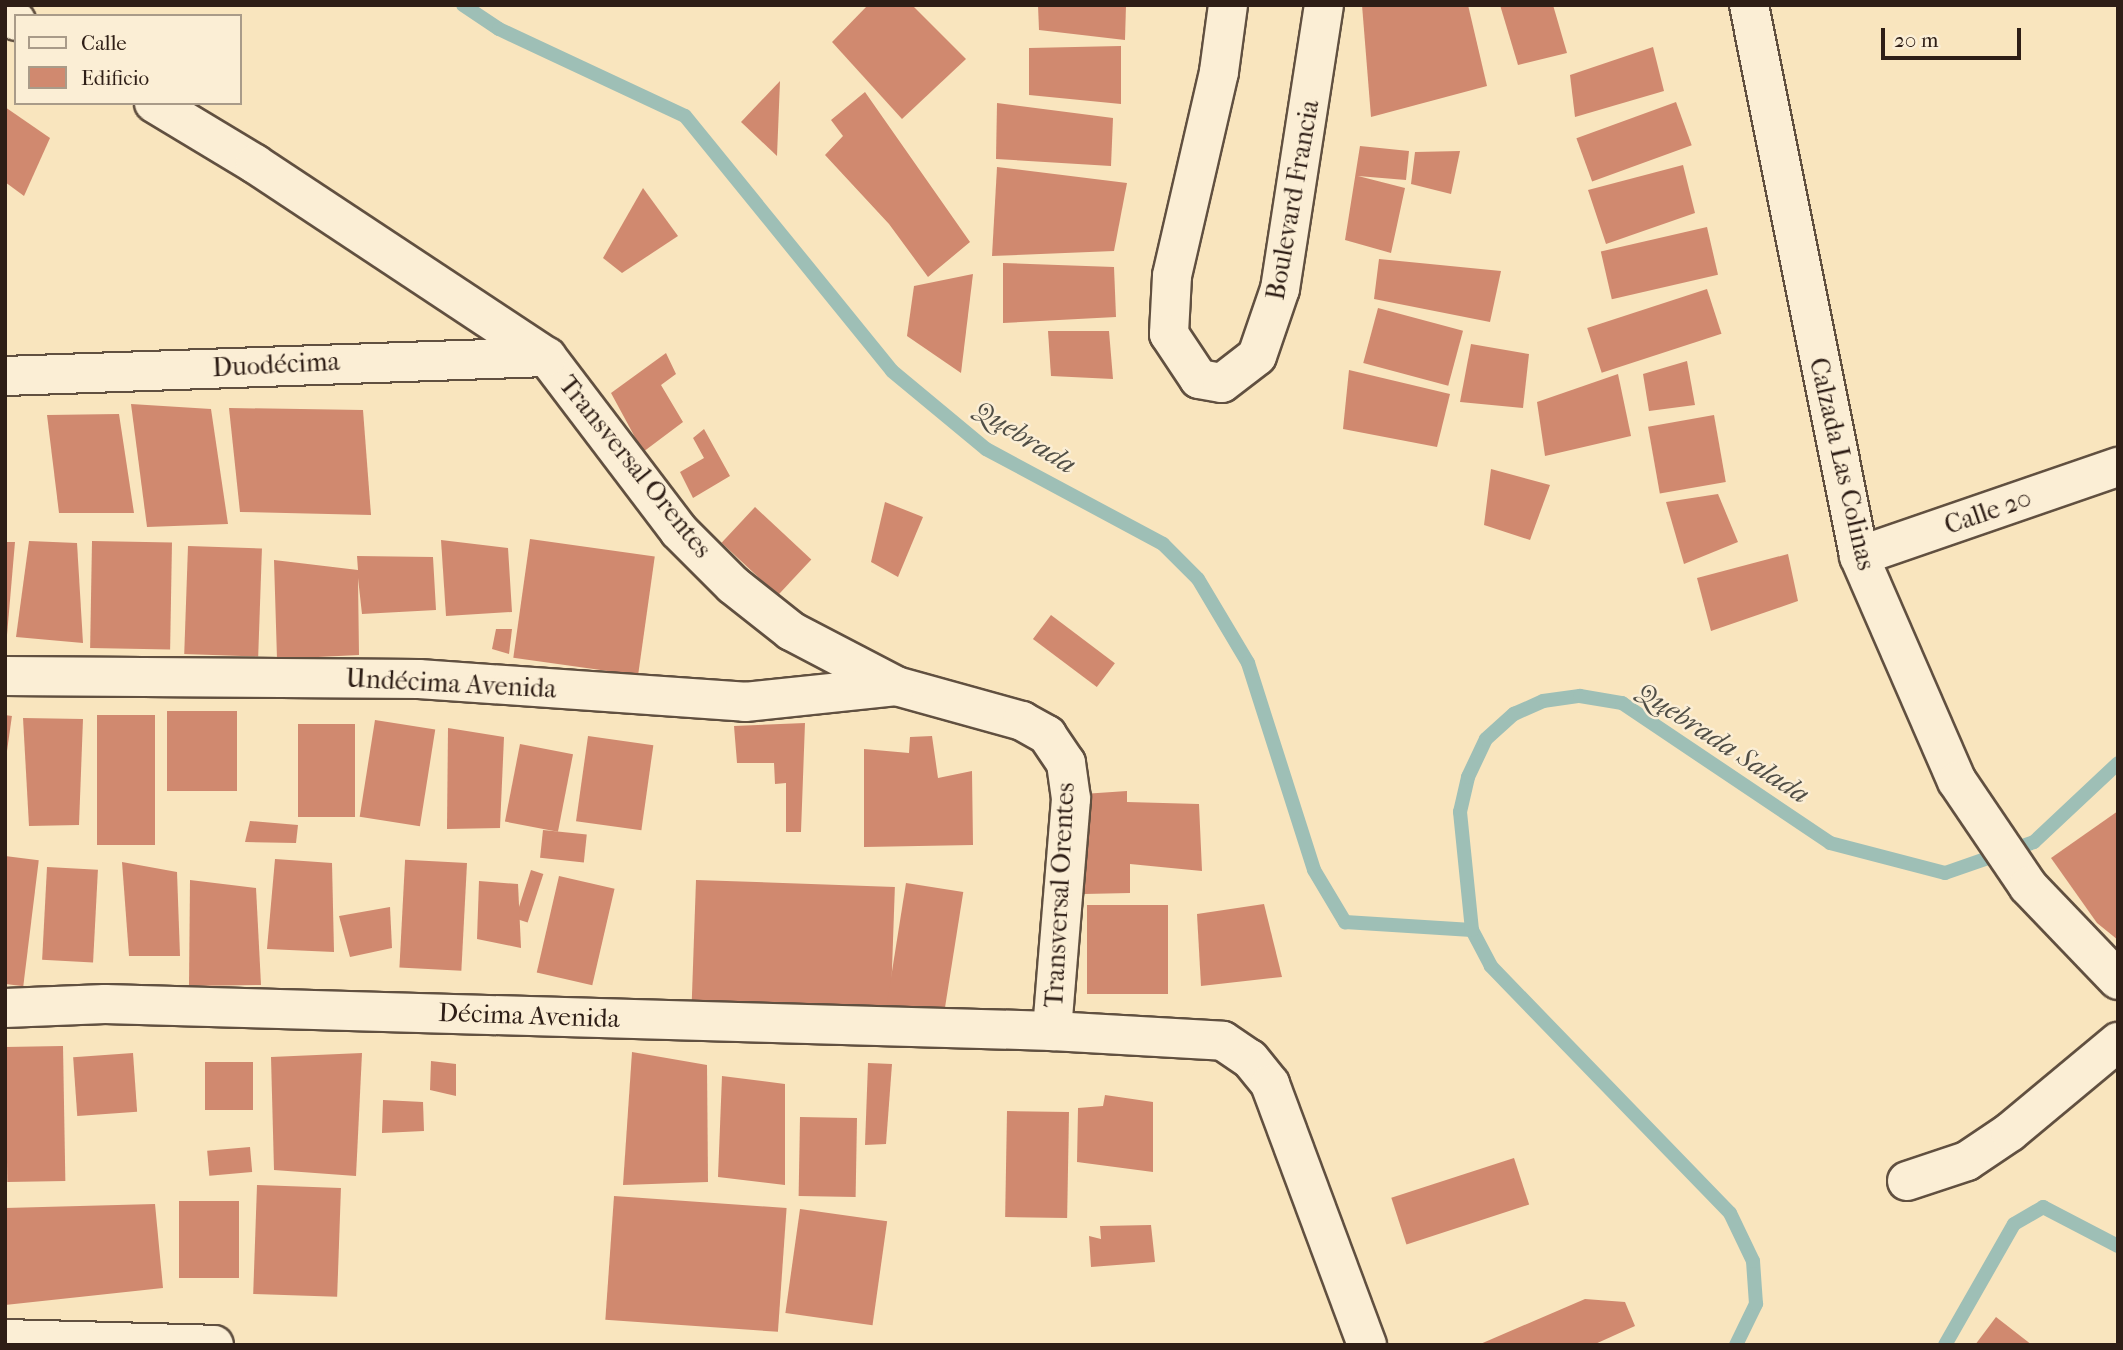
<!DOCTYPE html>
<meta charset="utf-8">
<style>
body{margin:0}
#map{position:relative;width:2123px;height:1350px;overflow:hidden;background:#f9e5be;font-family:"IM FELL French Canon",serif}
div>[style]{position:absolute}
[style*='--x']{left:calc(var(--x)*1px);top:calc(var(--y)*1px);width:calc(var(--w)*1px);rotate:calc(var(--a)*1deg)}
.stream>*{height:14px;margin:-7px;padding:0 7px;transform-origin:7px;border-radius:7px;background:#9ebfb6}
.building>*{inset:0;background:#d0896f;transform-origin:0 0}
.roads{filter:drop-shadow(2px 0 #615040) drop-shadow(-2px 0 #615040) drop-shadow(0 2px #615040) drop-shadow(0 -2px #615040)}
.minor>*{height:38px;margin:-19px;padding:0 19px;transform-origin:19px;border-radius:19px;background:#fbeed5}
span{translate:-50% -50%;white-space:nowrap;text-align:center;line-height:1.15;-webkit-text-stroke:5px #fbeed5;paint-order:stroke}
.street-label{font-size:26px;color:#2e1e16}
.water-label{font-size:28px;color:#504e46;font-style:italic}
.frame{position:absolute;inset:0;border:7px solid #2e1e16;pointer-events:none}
.legend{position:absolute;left:14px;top:14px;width:228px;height:91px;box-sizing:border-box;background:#fbeed5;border:2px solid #a99b89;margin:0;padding:9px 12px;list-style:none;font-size:21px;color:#2e1e16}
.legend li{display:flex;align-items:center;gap:14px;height:35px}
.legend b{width:35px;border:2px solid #a99b89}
.scale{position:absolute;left:1881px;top:28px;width:140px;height:32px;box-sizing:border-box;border:4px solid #2e1e16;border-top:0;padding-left:9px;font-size:21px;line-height:24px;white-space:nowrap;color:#2e1e16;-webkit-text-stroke:5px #fbeed5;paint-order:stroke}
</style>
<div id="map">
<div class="stream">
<div style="--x:463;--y:5;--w:43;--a:33.7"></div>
<div style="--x:499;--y:29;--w:205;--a:25.1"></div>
<div style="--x:685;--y:116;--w:328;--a:50.9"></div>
<div style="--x:892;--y:371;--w:122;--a:39.7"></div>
<div style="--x:986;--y:449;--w:201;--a:28.2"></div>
<div style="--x:1163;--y:544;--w:49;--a:45"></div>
<div style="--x:1198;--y:579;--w:98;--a:59.2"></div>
<div style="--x:1248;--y:663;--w:217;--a:72.3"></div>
<div style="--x:1314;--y:870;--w:61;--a:59.2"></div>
<div style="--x:1345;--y:922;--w:127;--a:3.6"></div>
<div style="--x:1736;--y:1345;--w:46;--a:-64"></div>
<div style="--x:1756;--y:1304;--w:43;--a:-94"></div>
<div style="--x:1753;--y:1261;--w:53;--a:-115.6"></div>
<div style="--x:1730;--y:1213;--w:344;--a:-134.1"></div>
<div style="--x:1491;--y:966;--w:41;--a:-117.8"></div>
<div style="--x:1472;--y:930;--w:119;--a:-95.8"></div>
<div style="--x:1460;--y:812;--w:36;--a:-77"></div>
<div style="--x:1468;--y:777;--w:42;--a:-64.7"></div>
<div style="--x:1486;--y:739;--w:38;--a:-42"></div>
<div style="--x:1514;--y:714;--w:32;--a:-24"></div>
<div style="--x:1543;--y:701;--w:37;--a:-8"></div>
<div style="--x:1580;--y:696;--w:43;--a:9.5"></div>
<div style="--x:1622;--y:703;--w:251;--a:33.9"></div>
<div style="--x:1830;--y:843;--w:119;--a:14.6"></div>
<div style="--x:1945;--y:873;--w:94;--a:-19.2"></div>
<div style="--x:2034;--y:842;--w:115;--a:-43.2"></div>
<div style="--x:1945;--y:1345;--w:139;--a:-60.3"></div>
<div style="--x:2014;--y:1224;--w:34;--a:-30"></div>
<div style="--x:2043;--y:1207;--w:85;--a:27.5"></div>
</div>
<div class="building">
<div style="clip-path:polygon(868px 5px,912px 5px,966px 59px,902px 119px,832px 42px)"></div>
<div style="clip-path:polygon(1038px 5px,1126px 5px,1125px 40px,1039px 30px)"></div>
<div style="clip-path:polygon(1362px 5px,1468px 5px,1487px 86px,1371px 117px)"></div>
<div style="clip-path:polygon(1500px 5px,1553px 5px,1567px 53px,1518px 65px)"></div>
<div style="clip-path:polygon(1121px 46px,1121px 104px,1029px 95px,1029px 48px)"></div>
<div style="clip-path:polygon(1653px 47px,1664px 91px,1575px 117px,1570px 75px)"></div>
<div style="clip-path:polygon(780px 81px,777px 156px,741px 122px)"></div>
<div style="clip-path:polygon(865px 92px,970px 242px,928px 277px,889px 224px,825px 155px,843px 136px,831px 120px)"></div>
<div style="left:1676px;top:102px;width:46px;height:106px;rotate:70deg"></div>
<div style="clip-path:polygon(997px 103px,1113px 118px,1111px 166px,996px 159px)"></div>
<div style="clip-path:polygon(5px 107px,50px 138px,24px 196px,5px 182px)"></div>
<div style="clip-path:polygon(1360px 146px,1409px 151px,1406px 180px,1358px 176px,1405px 188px,1391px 253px,1345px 240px)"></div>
<div style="clip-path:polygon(1460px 151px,1451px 194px,1411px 184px,1415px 152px)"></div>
<div style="clip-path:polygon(1683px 165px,1695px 213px,1606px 244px,1588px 190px)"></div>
<div style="clip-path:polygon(997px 167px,1127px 183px,1114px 251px,992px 256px)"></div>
<div style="clip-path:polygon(643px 188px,678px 236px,622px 273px,603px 258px)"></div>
<div style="left:1707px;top:227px;width:49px;height:109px;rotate:77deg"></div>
<div style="clip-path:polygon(1379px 259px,1501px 271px,1490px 322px,1374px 299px)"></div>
<div style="clip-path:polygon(1003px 263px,1114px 267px,1116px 317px,1003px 323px)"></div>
<div style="clip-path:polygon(973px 274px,961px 373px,907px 336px,914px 286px)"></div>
<div style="left:1707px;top:289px;width:47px;height:126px;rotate:72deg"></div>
<div style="left:1378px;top:308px;width:88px;height:57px;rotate:15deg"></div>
<div style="clip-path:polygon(1048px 331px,1109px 331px,1113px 379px,1051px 376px)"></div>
<div style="clip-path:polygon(1471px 344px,1529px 354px,1523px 408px,1460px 402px)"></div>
<div style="clip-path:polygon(666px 353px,676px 374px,661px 385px,683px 422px,643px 452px,611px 393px)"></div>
<div style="clip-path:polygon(1687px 361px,1695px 405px,1649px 411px,1643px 374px)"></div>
<div style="clip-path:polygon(1349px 370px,1450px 394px,1437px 447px,1343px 429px)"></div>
<div style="clip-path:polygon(1618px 374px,1631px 436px,1545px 456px,1537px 402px)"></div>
<div style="clip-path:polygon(131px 404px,211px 409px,228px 524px,147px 527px)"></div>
<div style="clip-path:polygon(229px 408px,363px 410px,371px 515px,240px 512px)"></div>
<div style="clip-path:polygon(119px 414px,134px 513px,59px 513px,47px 415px)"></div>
<div style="left:1714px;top:415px;width:68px;height:67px;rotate:80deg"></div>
<div style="clip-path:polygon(704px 429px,730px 476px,693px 498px,680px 472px,704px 458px,693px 438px)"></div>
<div style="clip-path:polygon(1491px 469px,1550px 485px,1530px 540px,1484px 525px)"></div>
<div style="clip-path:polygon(1718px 494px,1738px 542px,1684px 564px,1666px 502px)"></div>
<div style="clip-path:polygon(885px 502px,923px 517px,898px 577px,871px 562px)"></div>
<div style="left:755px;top:507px;width:77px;height:49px;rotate:43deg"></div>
<div style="left:530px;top:539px;width:126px;height:120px;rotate:8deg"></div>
<div style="clip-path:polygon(441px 540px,508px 548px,512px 612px,446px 616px)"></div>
<div style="clip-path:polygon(29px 541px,77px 543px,83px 643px,16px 637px)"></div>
<div style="left:92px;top:541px;width:80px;height:107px;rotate:1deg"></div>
<div style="clip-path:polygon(5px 542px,15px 542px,7px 635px,5px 635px)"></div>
<div style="left:188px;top:546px;width:74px;height:108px;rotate:2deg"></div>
<div style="clip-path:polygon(1788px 554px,1798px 601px,1711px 631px,1697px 578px)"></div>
<div style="clip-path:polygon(357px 556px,433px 557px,436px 610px,362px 614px,358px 578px,359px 655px,277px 659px,274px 560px,358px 570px)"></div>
<div style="left:1051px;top:615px;width:80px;height:30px;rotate:37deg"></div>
<div style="clip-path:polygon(496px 629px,512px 629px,509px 654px,492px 649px)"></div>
<div style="left:167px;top:711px;width:70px;height:80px"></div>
<div style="left:5px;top:715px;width:7px;height:106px;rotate:8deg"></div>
<div style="left:97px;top:715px;width:58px;height:130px"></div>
<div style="clip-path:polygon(23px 718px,83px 719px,79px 825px,29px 826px)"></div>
<div style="left:375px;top:720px;width:61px;height:98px;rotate:9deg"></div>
<div style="clip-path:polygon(805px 723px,801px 832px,786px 832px,786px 783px,775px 784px,774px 763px,737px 763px,734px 726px)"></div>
<div style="left:298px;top:724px;width:57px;height:93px"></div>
<div style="clip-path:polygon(448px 728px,504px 737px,500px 828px,447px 829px)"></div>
<div style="left:588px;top:736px;width:66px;height:86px;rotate:8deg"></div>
<div style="clip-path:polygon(932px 736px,938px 778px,972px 771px,973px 845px,864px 847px,864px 749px,909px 753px,910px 737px)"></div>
<div style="left:520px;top:744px;width:54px;height:79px;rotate:11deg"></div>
<div style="clip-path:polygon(1127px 791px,1127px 802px,1199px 804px,1202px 871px,1130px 864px,1130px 893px,1084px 894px,1083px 794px)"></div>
<div style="clip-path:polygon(2118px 811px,2118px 940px,2097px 923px,2051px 858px)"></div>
<div style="clip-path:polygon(250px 821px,298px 825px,296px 843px,245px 842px)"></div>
<div style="left:543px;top:830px;width:44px;height:28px;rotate:6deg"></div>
<div style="left:5px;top:856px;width:34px;height:127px;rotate:7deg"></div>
<div style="clip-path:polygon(275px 859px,332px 863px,334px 952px,267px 949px)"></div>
<div style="clip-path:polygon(122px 862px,177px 872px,180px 956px,129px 956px)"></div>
<div style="left:467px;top:863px;width:108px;height:62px;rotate:93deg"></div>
<div style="left:47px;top:867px;width:51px;height:93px;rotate:3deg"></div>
<div style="left:531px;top:870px;width:13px;height:51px;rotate:18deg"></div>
<div style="left:559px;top:876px;width:57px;height:99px;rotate:13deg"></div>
<div style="clip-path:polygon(190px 880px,256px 888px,261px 985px,189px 986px)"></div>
<div style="left:696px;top:880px;width:199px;height:124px;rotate:2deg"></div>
<div style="clip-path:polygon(479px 881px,518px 884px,521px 948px,477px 939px)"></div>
<div style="left:906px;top:883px;width:58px;height:126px;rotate:9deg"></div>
<div style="clip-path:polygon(1264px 904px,1282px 977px,1201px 986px,1197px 914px)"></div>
<div style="left:1087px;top:905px;width:81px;height:89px"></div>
<div style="clip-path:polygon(390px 907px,392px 948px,350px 957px,339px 916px)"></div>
<div style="left:63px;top:1046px;width:135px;height:58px;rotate:89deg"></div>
<div style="clip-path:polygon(632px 1052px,707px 1065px,708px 1182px,623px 1185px)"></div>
<div style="left:133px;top:1053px;width:59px;height:60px;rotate:86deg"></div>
<div style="clip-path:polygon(362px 1053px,356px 1176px,274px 1170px,271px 1057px)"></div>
<div style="clip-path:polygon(431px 1061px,456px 1064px,456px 1096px,430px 1090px)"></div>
<div style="left:205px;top:1062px;width:48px;height:48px"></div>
<div style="clip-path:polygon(868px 1063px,892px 1064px,886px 1144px,865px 1145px)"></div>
<div style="clip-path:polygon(722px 1076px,785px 1084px,785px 1185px,718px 1177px)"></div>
<div style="clip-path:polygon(1105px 1095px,1153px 1102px,1153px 1172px,1077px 1162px,1078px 1108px,1103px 1106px)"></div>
<div style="clip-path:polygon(383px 1100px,423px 1102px,424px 1131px,382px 1133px)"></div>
<div style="left:1007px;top:1111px;width:62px;height:106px;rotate:1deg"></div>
<div style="left:800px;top:1117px;width:57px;height:79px;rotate:1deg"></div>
<div style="left:250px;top:1147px;width:25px;height:43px;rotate:85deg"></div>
<div style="left:1514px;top:1158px;width:49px;height:129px;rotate:72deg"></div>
<div style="left:257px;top:1185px;width:84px;height:109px;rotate:2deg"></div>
<div style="left:614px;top:1196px;width:173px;height:124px;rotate:4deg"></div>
<div style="left:179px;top:1201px;width:60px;height:77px"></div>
<div style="clip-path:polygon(155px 1204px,163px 1288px,5px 1305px,5px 1208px)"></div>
<div style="left:800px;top:1209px;width:88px;height:105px;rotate:8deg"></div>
<div style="clip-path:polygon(1151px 1225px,1155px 1262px,1091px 1267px,1089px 1236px,1101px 1239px,1100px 1226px)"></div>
<div style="clip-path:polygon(1585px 1299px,1625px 1302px,1635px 1326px,1593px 1345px,1478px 1345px)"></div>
<div style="clip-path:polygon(1996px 1317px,2032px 1345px,1975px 1345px)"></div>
</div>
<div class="roads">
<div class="minor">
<div style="--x:1228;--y:5;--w:68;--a:97.7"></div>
<div style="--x:1219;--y:72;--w:209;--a:103"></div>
<div style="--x:1172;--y:276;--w:58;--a:93"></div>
<div style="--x:1169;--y:334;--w:54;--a:56.3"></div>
<div style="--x:1199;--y:379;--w:23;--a:10"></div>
<div style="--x:1222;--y:383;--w:44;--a:-37.6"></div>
<div style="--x:1257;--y:356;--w:71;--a:-71.1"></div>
<div style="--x:1280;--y:289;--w:287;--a:-81.2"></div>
<div style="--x:1749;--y:5;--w:562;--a:78.71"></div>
<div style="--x:1859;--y:556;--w:245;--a:66.5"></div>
<div style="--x:1957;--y:781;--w:127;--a:55.9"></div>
<div style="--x:2028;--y:886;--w:130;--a:46.2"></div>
<div style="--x:5;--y:14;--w:13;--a:32"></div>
<div style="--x:154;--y:103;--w:118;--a:31.1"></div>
<div style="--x:255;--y:164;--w:350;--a:33.5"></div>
<div style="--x:547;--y:357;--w:218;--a:52.8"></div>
<div style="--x:679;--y:531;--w:76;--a:45"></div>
<div style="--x:733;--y:585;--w:74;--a:38.4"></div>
<div style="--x:791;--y:631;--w:119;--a:27.6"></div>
<div style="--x:896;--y:686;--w:131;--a:15.5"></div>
<div style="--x:1022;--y:721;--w:29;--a:29"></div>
<div style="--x:1047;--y:735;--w:34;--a:56"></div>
<div style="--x:1066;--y:763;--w:36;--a:82"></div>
<div style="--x:1071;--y:799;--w:233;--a:94.7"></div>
<div style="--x:1052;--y:1031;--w:171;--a:3.3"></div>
<div style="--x:1223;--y:1041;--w:32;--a:34"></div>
<div style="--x:1250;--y:1059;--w:32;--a:51"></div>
<div style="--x:1270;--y:1084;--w:278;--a:69.6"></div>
<div style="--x:5;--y:376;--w:542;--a:-2.01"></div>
<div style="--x:1859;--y:556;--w:274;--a:-19"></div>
<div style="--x:5;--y:676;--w:414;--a:0.4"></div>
<div style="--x:419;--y:679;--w:327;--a:4"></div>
<div style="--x:745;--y:702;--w:152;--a:-6"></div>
<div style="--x:5;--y:1008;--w:100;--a:-2.3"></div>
<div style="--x:105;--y:1004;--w:947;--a:1.63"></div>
<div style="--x:1907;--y:1181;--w:63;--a:-18.4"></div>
<div style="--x:1967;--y:1161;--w:52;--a:-34"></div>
<div style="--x:2010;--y:1132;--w:141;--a:-39.8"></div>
<div style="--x:5;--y:1339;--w:209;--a:1.6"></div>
</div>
</div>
<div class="street-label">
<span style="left:1293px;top:200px;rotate:-80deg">Boulevard Francia</span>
<span style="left:276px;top:365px;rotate:-3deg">Duodécima</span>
<span style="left:1842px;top:464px;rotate:77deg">Calzada Las Colinas</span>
<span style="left:635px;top:467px;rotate:51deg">Transversal Orentes</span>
<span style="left:1988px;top:512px;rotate:-19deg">Calle 20</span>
<span style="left:451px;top:684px;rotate:3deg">Undécima Avenida</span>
<span style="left:1060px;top:895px;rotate:-87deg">Transversal Orentes</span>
<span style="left:529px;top:1016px;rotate:2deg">Décima Avenida</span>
</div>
<div class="water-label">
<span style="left:1025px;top:437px;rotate:32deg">Quebrada</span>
<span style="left:1723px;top:743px;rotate:33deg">Quebrada Salada</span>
</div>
<div class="frame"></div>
<ul class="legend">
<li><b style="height:9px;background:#fbeed5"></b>Calle</li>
<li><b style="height:19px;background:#d0896f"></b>Edificio</li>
</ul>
<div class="scale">20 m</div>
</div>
